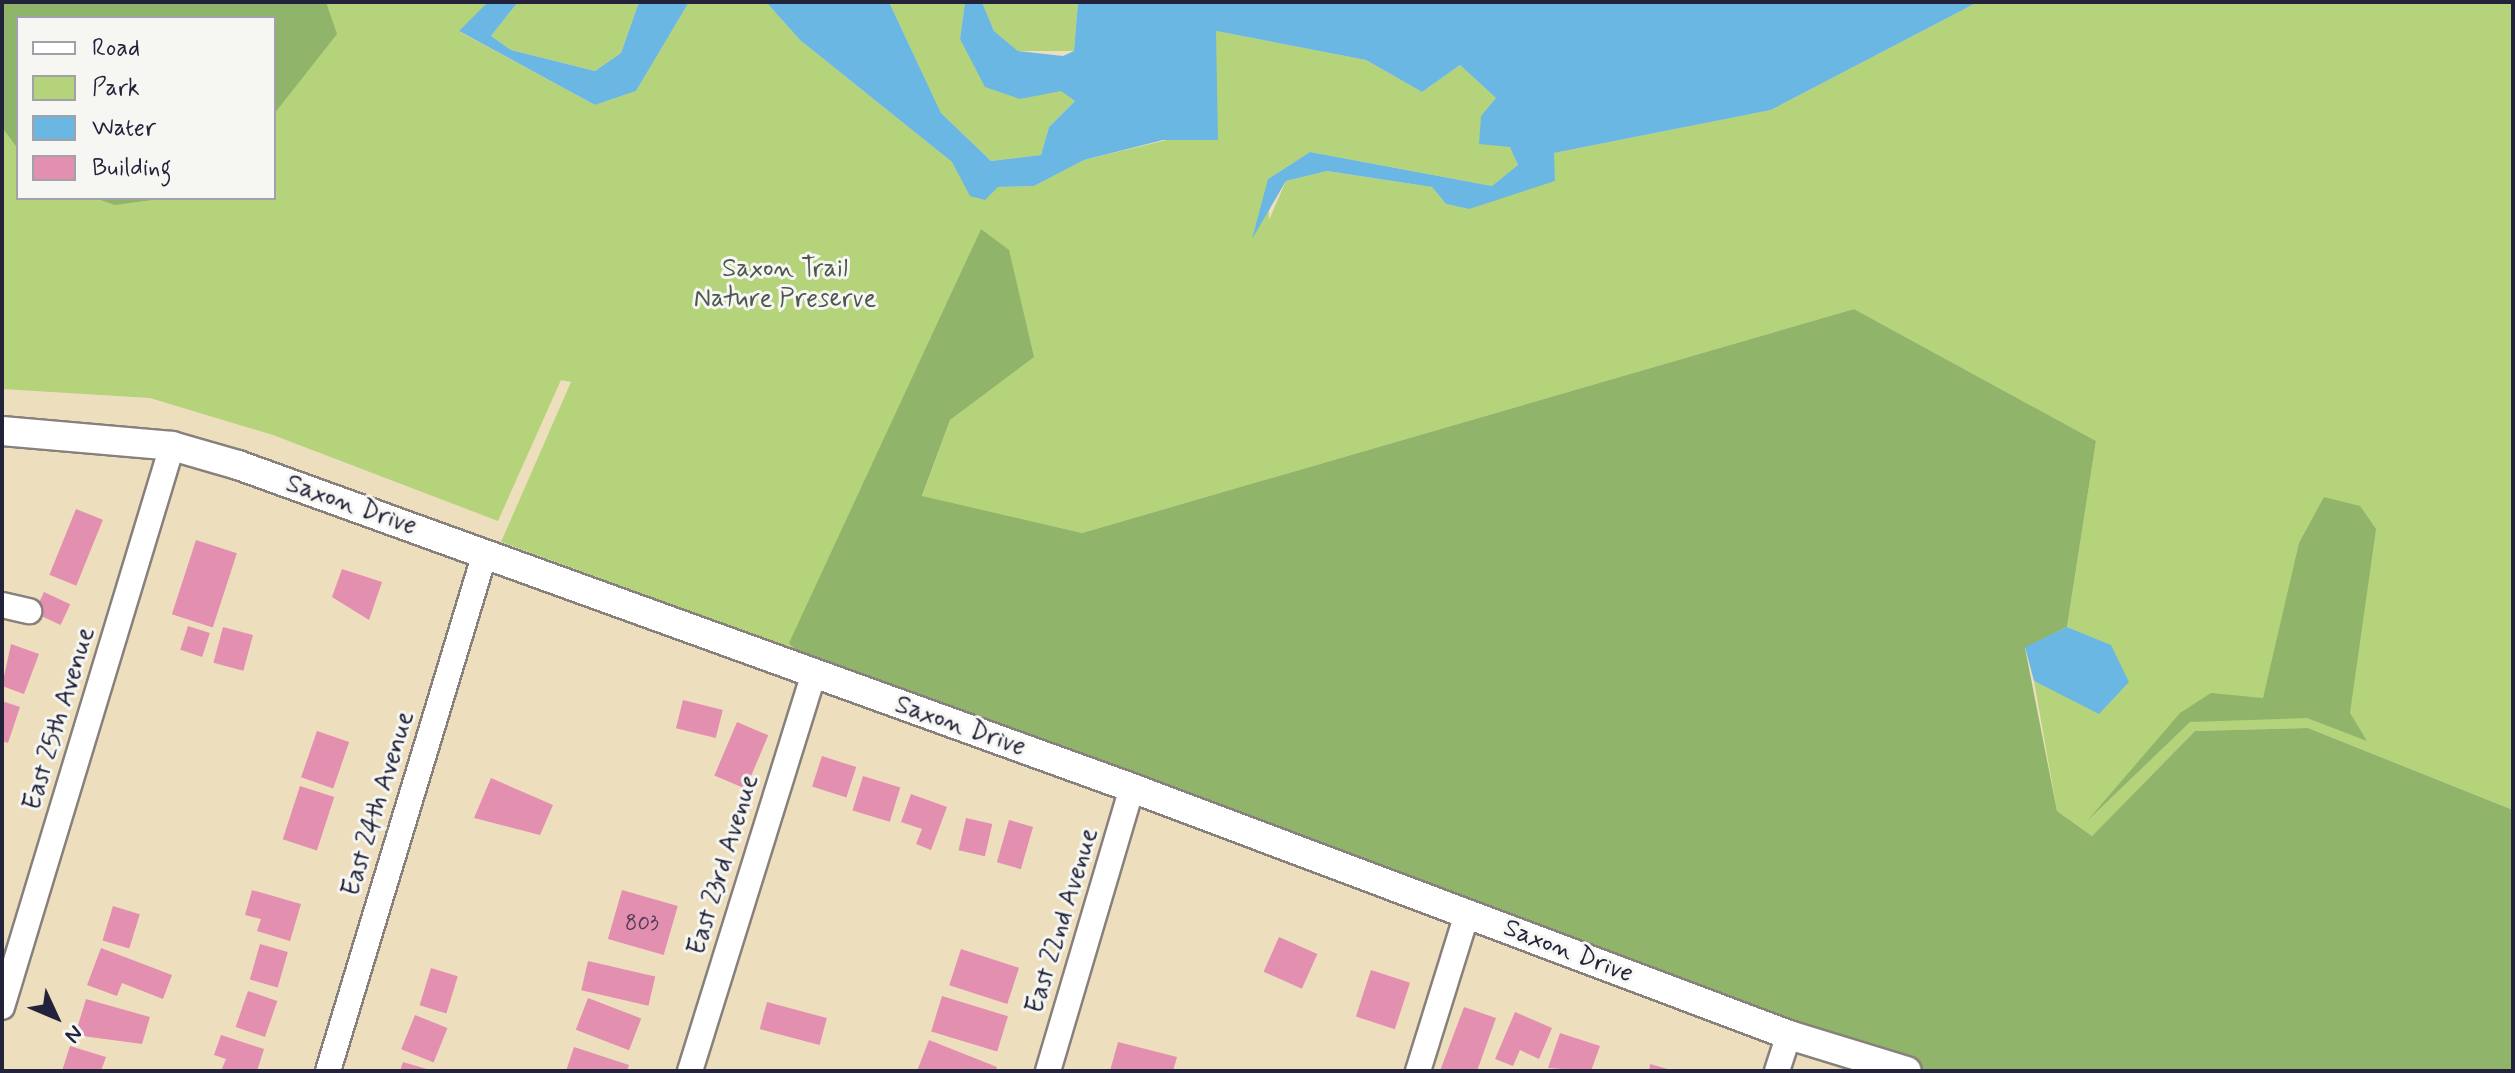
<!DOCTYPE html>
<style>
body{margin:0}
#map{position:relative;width:2515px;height:1073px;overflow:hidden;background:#eddfbe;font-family:Mynerve,sans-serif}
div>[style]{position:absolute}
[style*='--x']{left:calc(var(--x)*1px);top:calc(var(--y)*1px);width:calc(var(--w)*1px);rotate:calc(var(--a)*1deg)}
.green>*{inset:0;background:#b5d37a}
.forest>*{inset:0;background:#90b56a}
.water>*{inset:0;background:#6ab7e4}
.building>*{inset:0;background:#e38fb0;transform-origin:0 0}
.roads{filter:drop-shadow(2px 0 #88807c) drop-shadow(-2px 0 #88807c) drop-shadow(0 2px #88807c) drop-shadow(0 -2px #88807c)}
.minor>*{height:24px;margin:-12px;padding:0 12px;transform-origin:12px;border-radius:12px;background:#fff}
.tertiary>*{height:28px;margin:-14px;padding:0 14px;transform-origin:14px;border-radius:14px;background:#fff}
span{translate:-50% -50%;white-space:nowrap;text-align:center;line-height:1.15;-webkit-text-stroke:6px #f6f6f2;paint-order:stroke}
.number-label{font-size:22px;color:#523d58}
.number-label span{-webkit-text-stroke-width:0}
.park-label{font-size:26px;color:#4e574e}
.street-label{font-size:26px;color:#22223b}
.frame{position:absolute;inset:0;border:4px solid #22223b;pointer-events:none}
.legend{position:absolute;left:16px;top:16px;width:260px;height:184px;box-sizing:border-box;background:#f6f6f2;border:2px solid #a1a1a9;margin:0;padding:10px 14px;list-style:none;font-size:24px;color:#22223b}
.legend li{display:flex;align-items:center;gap:16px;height:40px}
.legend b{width:40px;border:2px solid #a1a1a9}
.north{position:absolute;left:16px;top:977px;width:80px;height:80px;-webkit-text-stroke:6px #f6f6f2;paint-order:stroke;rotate:134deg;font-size:22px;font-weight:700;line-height:32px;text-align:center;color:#22223b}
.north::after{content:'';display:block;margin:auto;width:28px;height:36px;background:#22223b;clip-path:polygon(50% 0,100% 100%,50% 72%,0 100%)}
</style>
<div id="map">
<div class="green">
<div style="clip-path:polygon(evenodd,2px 2px,488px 2px,460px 32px,595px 105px,636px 91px,689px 2px,766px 2px,800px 40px,952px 162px,998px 187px,1034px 186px,1084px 160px,1171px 139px,1216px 31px,1366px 60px,1422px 92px,1460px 65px,1496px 98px,1518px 166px,1492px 186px,1310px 152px,1268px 179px,1269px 220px,1286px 181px,1327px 171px,1432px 187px,1446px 204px,1469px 209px,1554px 153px,1771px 110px,1978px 2px,2513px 2px,2513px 810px,2308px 728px,2195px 731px,2092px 836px,2057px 811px,2034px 681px,2099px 713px,2110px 645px,2067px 627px,2096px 441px,1854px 309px,1082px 533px,922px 497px,950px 420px,1033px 356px,981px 229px,791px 648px,501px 542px,571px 382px,561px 380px,498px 521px,273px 435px,150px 398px,2px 389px,2px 2px,18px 18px,274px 18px,274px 198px,18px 198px,18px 18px)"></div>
<div style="clip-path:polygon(518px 2px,639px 2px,621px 53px,595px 71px,511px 50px,491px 36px)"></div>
<div style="clip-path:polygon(889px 2px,965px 2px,960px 39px,1020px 99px,1061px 90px,1075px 101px,1049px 127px,1041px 155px,991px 161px,941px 113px)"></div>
<div style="clip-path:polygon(982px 2px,1078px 2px,1074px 51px,1018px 51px,994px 31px)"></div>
</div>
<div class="forest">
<div style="clip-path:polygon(2px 2px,326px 2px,337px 34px,274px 114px,274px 18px,18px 18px,18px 149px,2px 127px)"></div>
<div style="clip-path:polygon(95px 198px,167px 198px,115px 205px)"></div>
<div style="clip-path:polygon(981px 229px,1009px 250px,1034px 357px,950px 420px,922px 496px,1082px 533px,1854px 309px,2096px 441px,2067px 627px,2025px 648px,2057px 811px,2092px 836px,2195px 731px,2308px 728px,2513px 810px,2513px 1071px,1907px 1071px,813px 675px,789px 643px)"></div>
<div style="clip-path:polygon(2324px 497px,2360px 506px,2376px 529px,2350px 713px,2367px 741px,2307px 718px,2190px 722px,2087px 821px,2180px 713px,2211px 693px,2263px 698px,2299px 543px)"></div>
</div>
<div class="water">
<div style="clip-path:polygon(488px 2px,518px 2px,491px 36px,511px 50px,595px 71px,621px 53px,639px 2px,689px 2px,636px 91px,595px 105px,459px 31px)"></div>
<div style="clip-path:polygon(766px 2px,889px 2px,941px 113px,991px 161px,1041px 155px,1049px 127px,1075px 101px,1061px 91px,1020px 99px,985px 87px,960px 39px,965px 2px,982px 2px,994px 31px,1018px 51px,1063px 56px,1074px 51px,1078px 2px,1978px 2px,1771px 110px,1554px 153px,1555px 181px,1469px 209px,1446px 204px,1432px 187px,1327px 171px,1286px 181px,1252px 239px,1268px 179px,1310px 152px,1492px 186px,1518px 165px,1510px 147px,1479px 144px,1481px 116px,1496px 98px,1460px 65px,1422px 92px,1366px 60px,1216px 31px,1218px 140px,1163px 140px,1084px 160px,1034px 186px,998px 187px,985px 200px,970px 196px,952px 162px,800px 40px)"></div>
<div style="clip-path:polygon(2067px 627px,2111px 645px,2129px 682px,2099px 714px,2034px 681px,2025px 647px)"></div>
</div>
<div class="building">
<div style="left:76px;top:509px;width:29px;height:71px;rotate:22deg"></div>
<div style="left:196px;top:540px;width:43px;height:78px;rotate:18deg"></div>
<div style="clip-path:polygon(342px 569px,382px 582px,369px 620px,332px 597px)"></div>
<div style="left:44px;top:592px;width:29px;height:23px;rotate:25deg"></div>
<div style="left:188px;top:626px;width:23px;height:25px;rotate:18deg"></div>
<div style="left:223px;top:627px;width:31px;height:37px;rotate:15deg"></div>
<div style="clip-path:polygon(11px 644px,39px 654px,24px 694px,2px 686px)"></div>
<div style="left:683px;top:700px;width:41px;height:29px;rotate:14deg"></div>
<div style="clip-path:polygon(2px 701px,20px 707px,8px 743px,2px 741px)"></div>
<div style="left:737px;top:722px;width:34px;height:58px;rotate:23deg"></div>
<div style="left:317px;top:731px;width:34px;height:49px;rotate:19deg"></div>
<div style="left:822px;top:756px;width:36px;height:32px;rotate:18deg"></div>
<div style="left:863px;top:776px;width:39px;height:36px;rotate:17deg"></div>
<div style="clip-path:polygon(491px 778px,553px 805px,540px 835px,474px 818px)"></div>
<div style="left:300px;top:786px;width:36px;height:56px;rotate:18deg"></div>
<div style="clip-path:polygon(911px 794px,947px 807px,931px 850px,916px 844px,922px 829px,901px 822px)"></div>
<div style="left:966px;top:818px;width:27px;height:33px;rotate:13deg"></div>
<div style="left:1009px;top:820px;width:25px;height:44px;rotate:16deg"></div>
<div style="clip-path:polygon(252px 890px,301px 904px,290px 941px,257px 931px,261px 919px,245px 915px)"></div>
<div style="left:622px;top:890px;width:58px;height:51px;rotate:16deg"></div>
<div style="left:113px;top:906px;width:28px;height:36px;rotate:17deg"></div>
<div style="left:1279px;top:937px;width:42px;height:38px;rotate:24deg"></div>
<div style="left:260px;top:944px;width:29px;height:37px;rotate:16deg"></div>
<div style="clip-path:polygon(101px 948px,172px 975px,163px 999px,122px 983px,117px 996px,87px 985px)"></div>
<div style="left:961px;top:949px;width:61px;height:38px;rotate:18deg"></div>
<div style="left:588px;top:961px;width:69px;height:30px;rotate:13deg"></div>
<div style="left:431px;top:968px;width:28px;height:39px;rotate:17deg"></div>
<div style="left:1371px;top:970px;width:41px;height:49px;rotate:18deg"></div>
<div style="left:248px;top:991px;width:31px;height:38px;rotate:19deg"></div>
<div style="left:942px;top:996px;width:69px;height:37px;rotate:17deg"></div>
<div style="left:588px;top:998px;width:57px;height:34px;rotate:21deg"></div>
<div style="clip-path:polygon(86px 999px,150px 1017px,142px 1044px,75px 1035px)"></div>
<div style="left:767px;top:1002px;width:62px;height:28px;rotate:15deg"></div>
<div style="clip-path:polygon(1464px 1007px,1496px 1018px,1477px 1071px,1440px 1071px)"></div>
<div style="clip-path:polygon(1515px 1012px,1552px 1028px,1539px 1059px,1520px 1050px,1513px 1066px,1495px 1059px)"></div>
<div style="left:415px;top:1015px;width:35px;height:37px;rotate:22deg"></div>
<div style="clip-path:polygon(1560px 1033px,1600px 1046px,1591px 1071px,1548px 1068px)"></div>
<div style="clip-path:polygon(221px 1035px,264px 1049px,257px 1071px,221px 1071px,226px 1059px,214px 1055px)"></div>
<div style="clip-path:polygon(929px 1040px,997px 1067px,995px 1071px,917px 1071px)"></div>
<div style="clip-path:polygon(1118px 1042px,1177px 1057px,1173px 1071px,1110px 1071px)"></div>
<div style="clip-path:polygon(70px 1046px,106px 1057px,101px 1071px,62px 1071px)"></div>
<div style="clip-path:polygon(574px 1047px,629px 1065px,627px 1071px,566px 1071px)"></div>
<div style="clip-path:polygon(403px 1062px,430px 1070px,430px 1071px,400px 1071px)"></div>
<div style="clip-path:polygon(1650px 1064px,1671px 1070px,1670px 1071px,1649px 1071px)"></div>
</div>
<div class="roads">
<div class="minor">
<div style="--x:2;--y:605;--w:28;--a:13"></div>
<div style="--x:2;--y:1007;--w:586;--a:-73.14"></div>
<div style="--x:328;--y:1071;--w:541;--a:-73.14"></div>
<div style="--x:690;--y:1071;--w:415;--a:-72.7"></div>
<div style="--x:1048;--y:1071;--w:295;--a:-73.5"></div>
<div style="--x:1418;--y:1071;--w:164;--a:-72.7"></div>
<div style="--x:1777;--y:1071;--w:38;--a:-72"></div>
</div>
<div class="tertiary">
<div style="--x:2;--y:431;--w:171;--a:5"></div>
<div style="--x:172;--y:446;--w:69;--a:16.1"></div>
<div style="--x:238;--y:465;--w:951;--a:19.86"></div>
<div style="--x:1132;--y:788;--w:702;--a:20.6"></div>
<div style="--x:1789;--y:1035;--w:123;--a:17"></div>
</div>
</div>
<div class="number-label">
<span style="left:642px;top:925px">803</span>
</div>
<div class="park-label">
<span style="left:785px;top:285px">Saxon Trail<br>Nature Preserve</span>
</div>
<div class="street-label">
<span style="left:351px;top:506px;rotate:19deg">Saxon Drive</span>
<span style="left:60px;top:719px;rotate:-73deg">East 25th Avenue</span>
<span style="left:960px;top:727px;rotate:19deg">Saxon Drive</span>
<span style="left:379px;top:804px;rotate:-73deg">East 24th Avenue</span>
<span style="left:724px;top:865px;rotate:-73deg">East 23rd Avenue</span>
<span style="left:1063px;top:921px;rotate:-73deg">East 22nd Avenue</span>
<span style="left:1568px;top:952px;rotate:21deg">Saxon Drive</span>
</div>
<div class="frame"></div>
<ul class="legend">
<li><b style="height:10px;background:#fff"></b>Road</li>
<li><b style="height:22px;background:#b5d37a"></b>Park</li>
<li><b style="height:22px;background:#6ab7e4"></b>Water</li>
<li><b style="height:22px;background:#e38fb0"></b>Building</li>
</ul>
<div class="north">N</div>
</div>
